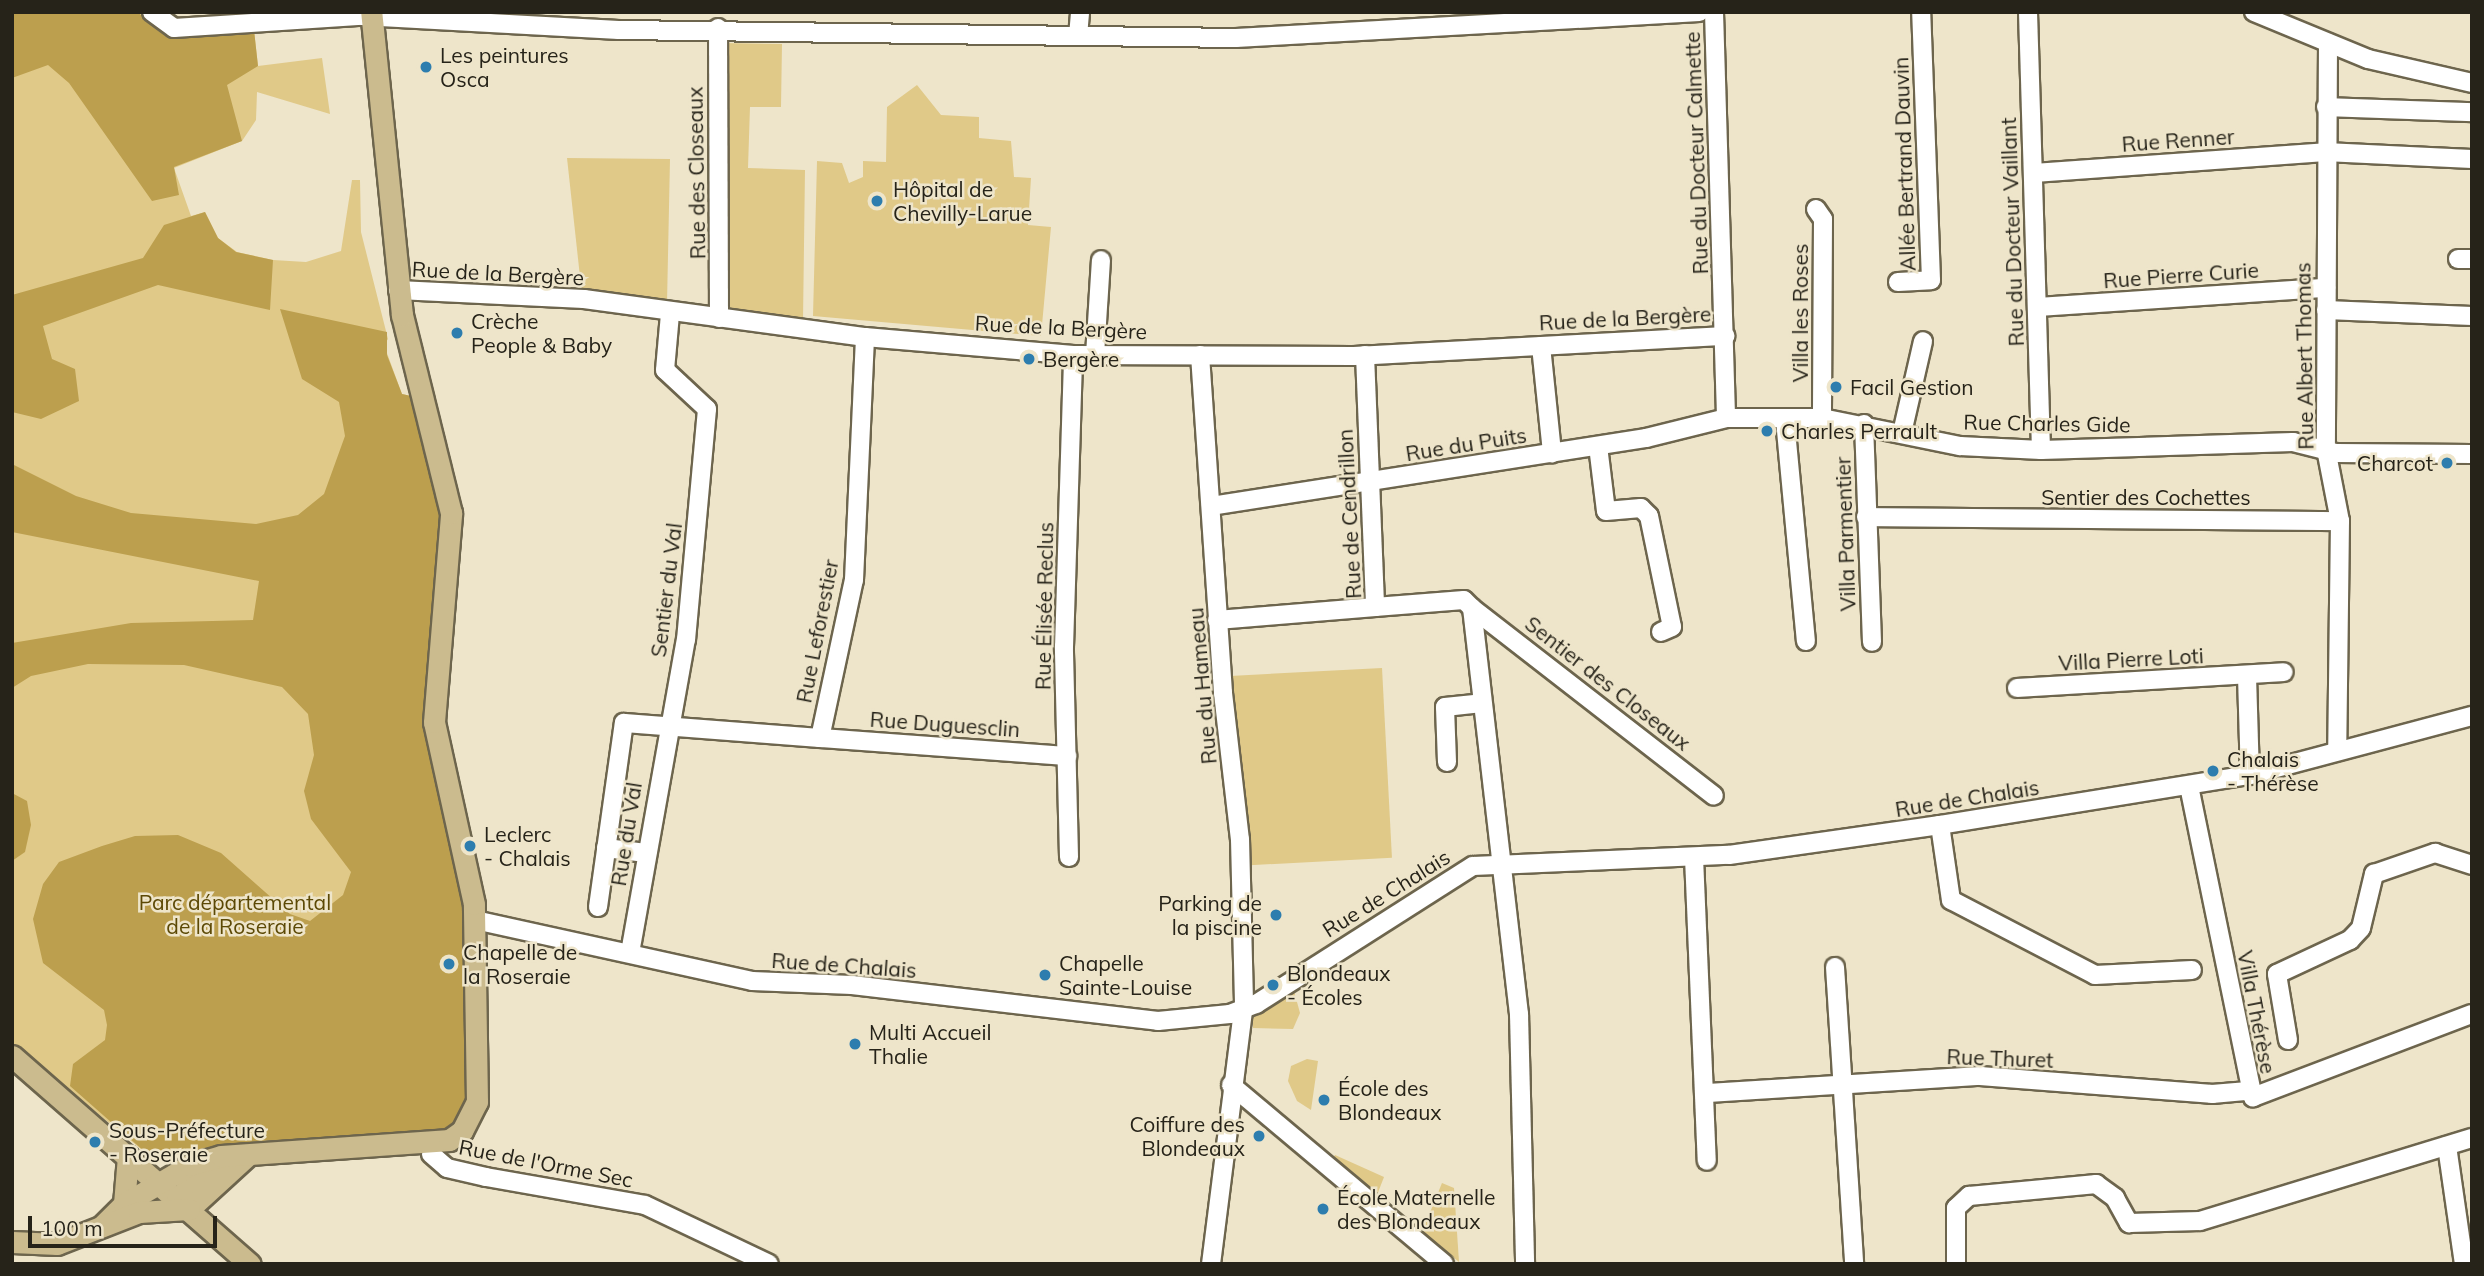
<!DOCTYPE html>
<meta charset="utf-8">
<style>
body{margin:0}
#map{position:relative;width:2484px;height:1276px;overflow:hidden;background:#eee5ca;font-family:Mulish,sans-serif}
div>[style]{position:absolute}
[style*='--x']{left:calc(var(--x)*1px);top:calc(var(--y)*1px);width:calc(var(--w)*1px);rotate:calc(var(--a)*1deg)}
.green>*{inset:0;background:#e0c988;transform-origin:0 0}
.forest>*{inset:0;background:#bc9f4e}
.roads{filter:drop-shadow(2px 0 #6d654d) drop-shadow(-2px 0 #6d654d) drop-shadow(0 2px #6d654d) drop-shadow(0 -2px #6d654d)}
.minor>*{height:18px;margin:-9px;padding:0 9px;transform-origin:9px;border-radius:9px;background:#fff}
.major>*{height:21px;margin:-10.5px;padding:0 10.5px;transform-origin:10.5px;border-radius:10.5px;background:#cbbb8e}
.dots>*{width:19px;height:19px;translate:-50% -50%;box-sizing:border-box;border:4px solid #eee5ca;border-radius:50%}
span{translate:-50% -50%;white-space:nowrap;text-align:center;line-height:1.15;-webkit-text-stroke:5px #eee5ca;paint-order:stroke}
.poi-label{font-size:21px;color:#262319}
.left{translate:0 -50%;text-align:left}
.right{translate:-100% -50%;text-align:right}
.street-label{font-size:21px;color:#262319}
.park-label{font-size:21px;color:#5c4905}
.frame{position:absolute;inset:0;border:14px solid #262319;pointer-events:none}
.scale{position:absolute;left:28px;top:1216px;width:189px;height:32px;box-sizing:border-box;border:4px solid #262319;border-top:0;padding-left:9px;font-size:21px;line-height:24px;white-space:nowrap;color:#262319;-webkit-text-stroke:5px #eee5ca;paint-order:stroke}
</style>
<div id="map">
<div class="green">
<div style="clip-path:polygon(12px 12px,137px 12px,171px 36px,254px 30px,258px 66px,322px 58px,330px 114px,257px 92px,256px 120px,242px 141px,174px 168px,191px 216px,205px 212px,218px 238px,237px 252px,273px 260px,306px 262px,341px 251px,352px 180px,360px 180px,361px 232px,388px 339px,384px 345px,402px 394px,411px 396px,442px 522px,427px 728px,460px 878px,466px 950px,382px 1136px,257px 1141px,153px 1159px,12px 1043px)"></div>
<div style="clip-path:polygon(722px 43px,782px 44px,781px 107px,750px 107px,748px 168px,805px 170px,803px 321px,726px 308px)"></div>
<div style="clip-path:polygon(917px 85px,941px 115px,979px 117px,979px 138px,1011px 141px,1014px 177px,1031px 178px,1028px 225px,1051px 227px,1041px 336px,813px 316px,817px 161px,842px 163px,849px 183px,863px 177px,863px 161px,886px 162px,887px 107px)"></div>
<div style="clip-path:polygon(567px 158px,670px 159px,667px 303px,582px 295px)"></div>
<div style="left:1382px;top:668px;width:190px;height:152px;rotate:87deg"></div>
<div style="clip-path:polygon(1294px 991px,1300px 1013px,1293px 1029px,1253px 1028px,1253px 1017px)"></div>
<div style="clip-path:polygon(1307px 1059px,1318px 1061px,1311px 1110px,1297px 1101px,1288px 1081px,1291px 1066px)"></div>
<div style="clip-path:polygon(1335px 1155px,1384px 1177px,1377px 1195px,1333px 1158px)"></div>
<div style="clip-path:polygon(1442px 1183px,1454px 1188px,1459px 1262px,1422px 1232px)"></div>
</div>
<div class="forest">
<div style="clip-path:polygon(12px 12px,137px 12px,171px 36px,254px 30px,258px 66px,227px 85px,242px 141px,174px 167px,179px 195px,152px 201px,69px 83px,48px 65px,12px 78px)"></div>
<div style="clip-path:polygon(205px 212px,218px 238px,236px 252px,273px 260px,270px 310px,158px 285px,43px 326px,52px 359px,75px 369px,79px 401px,41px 419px,12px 412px,12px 295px,143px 258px,164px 225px)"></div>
<div style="clip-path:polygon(280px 309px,387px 332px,387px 355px,402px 394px,411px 396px,441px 501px,427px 728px,463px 904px,468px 1105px,443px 1134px,257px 1141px,153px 1159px,70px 1086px,73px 1064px,105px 1040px,107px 1025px,104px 1010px,43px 963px,33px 919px,43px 884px,59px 862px,102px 846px,135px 836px,178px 835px,221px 853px,290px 914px,310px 921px,343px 895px,351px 872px,311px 819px,304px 791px,314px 755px,308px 714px,282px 687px,184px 665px,88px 664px,31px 676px,12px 688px,12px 643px,131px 623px,253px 620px,259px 581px,12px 532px,12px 464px,76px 496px,131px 513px,256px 524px,298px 515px,324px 494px,345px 436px,339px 402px,302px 379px)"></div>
<div style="clip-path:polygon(12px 793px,27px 801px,31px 825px,25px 852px,12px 861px)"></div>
</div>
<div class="roads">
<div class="minor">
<div style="--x:152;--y:12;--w:27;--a:36"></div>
<div style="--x:174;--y:28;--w:188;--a:-3.7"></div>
<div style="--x:362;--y:16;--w:257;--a:3.1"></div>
<div style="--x:619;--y:30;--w:617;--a:0.74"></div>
<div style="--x:1236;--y:38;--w:464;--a:-3.2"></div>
<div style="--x:1714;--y:12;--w:406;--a:88.3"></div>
<div style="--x:2028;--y:12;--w:438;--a:88.3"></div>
<div style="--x:2254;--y:12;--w:123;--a:22.4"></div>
<div style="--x:2368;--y:59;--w:107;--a:13"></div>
<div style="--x:718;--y:28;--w:290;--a:89.8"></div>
<div style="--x:1078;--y:36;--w:24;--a:-85"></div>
<div style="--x:2328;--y:43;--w:406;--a:90.3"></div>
<div style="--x:2326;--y:449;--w:73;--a:79"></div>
<div style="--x:2340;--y:521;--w:230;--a:90.7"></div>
<div style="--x:2326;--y:107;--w:146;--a:2"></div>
<div style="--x:2034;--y:173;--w:292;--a:-4.1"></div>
<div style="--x:2325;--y:152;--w:147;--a:2.7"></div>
<div style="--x:1816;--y:209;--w:12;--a:55"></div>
<div style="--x:1823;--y:219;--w:199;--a:90.3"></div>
<div style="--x:2458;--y:259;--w:14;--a:0"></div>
<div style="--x:1898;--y:282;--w:33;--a:-3"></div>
<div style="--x:1931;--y:280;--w:268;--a:-92.1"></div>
<div style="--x:398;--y:290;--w:186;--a:2.8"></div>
<div style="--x:584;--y:299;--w:284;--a:7.7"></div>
<div style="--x:865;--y:337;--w:209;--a:4.9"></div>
<div style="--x:1073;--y:355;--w:281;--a:0.2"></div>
<div style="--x:1354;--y:356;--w:372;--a:-3.1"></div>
<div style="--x:2038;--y:307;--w:289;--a:-3.8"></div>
<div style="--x:2326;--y:310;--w:146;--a:2.4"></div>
<div style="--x:1541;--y:346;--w:108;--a:84.1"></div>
<div style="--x:1095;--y:355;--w:95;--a:-86.4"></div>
<div style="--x:1200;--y:355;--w:339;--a:86.1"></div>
<div style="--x:1223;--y:693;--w:147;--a:83.4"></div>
<div style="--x:1240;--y:839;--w:164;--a:88.6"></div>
<div style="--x:1244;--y:1003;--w:263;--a:97.2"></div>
<div style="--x:1365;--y:355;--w:252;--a:87.7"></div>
<div style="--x:1375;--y:607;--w:89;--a:-4.5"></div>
<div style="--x:1464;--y:600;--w:11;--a:45"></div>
<div style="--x:1472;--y:608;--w:409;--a:83.4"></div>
<div style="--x:1519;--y:1014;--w:250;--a:88.6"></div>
<div style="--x:1785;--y:420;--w:222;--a:84.6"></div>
<div style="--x:1864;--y:424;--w:218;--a:87.9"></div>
<div style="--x:1902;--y:433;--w:94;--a:-77.1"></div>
<div style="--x:1598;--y:446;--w:65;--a:83"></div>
<div style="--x:1606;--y:511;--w:35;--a:-5"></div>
<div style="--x:1641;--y:508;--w:11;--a:45"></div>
<div style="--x:1649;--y:516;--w:113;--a:78.3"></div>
<div style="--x:1672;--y:627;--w:12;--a:156"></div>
<div style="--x:1211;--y:506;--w:440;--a:-8.9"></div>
<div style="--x:1646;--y:438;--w:82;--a:-14"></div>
<div style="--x:1726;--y:418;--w:96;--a:0"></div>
<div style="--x:1822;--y:418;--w:141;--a:11.5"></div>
<div style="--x:1960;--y:446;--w:81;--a:2.8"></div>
<div style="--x:2041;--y:450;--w:252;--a:-1.8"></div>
<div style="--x:2293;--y:442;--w:44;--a:14.3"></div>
<div style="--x:2336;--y:453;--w:136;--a:0.4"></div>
<div style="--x:1866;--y:517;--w:474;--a:0.5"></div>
<div style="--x:1472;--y:608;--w:306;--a:37.8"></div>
<div style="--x:1217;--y:620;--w:159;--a:-4.7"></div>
<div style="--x:2247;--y:676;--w:99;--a:88.3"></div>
<div style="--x:2017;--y:688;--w:267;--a:-3.4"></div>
<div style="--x:820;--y:738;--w:248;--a:4.2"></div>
<div style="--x:1447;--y:762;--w:55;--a:-92.1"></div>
<div style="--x:1445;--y:707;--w:37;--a:-6"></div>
<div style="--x:2189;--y:786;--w:318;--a:78.4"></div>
<div style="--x:2253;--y:1097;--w:234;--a:-20.8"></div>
<div style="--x:1940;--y:825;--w:76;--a:81.7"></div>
<div style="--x:1951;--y:900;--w:162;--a:27.5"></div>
<div style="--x:2095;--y:975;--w:97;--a:-3"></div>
<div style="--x:606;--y:848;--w:40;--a:7.1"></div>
<div style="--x:1069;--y:857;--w:210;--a:-91.4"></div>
<div style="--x:1064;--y:647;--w:292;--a:-88.2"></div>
<div style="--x:1694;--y:857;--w:304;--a:87.6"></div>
<div style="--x:598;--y:907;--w:186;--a:-82"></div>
<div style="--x:624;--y:723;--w:197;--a:4.4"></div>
<div style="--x:820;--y:738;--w:162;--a:-77.9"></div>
<div style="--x:854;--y:580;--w:243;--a:-87.4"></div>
<div style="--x:475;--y:920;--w:284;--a:12.4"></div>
<div style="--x:752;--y:981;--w:100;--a:2.3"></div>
<div style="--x:852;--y:985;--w:308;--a:6.7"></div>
<div style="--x:1158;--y:1021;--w:72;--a:-5.6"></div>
<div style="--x:1230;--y:1014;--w:28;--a:-21"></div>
<div style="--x:1256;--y:1004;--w:257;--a:-32.5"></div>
<div style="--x:1473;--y:866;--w:256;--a:-2.5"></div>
<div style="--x:1729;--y:855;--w:213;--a:-8.1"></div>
<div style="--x:1940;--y:825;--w:314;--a:-9.2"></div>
<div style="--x:2250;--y:775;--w:230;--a:-14.9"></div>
<div style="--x:630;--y:953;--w:318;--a:-79.9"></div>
<div style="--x:686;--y:640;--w:232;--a:-84.8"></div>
<div style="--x:707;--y:409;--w:57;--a:-137.1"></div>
<div style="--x:665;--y:370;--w:56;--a:-84.9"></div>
<div style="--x:1835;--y:967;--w:298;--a:86.3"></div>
<div style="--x:2288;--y:1040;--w:67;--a:-99.5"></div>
<div style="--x:2277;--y:974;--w:81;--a:-25"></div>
<div style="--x:2350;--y:940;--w:16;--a:-47"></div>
<div style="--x:2361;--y:928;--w:56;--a:-76.5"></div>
<div style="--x:2374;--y:874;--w:65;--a:-19"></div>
<div style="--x:2435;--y:853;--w:39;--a:18"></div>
<div style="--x:1231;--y:1085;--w:278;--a:40"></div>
<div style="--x:1708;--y:1093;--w:273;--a:-3.6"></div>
<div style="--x:1980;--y:1076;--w:233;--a:4.4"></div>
<div style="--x:2212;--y:1094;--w:36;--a:-5"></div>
<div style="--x:2447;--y:1146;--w:119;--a:81.8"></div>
<div style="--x:431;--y:1154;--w:21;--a:41"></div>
<div style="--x:447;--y:1168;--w:40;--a:13"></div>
<div style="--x:486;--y:1177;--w:161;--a:10"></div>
<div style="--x:645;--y:1205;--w:137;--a:25.4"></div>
<div style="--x:1956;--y:1264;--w:56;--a:-90"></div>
<div style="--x:1956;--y:1208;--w:18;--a:-43"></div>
<div style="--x:1969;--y:1196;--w:128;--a:-5.4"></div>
<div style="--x:2096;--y:1184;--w:24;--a:36"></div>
<div style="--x:2115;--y:1198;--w:29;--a:61"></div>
<div style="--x:2129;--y:1223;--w:71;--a:-1.6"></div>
<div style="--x:2200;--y:1221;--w:284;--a:-17"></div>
</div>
<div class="major">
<div style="--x:12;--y:1056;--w:316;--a:41.2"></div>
<div style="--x:177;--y:1199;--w:54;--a:-45"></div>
<div style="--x:124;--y:1204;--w:48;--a:-85.2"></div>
<div style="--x:189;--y:1209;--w:80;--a:-42.5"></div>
<div style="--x:102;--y:1226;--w:31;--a:-45"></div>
<div style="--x:124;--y:1204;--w:77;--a:-30.6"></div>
<div style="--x:190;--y:1165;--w:32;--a:-16"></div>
<div style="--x:221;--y:1156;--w:229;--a:-4"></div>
<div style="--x:449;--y:1140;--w:16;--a:-35"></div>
<div style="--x:462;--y:1131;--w:33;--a:-63"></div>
<div style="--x:477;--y:1102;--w:198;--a:-90.9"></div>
<div style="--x:474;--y:904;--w:186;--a:-102.4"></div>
<div style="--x:434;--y:722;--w:210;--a:-85.3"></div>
<div style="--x:451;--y:513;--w:204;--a:-103.9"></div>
<div style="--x:402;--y:315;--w:305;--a:-95.8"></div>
<div style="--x:12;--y:1242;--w:45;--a:2.5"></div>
<div style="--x:57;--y:1244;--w:88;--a:-21.3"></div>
<div style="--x:139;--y:1212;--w:50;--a:-3.4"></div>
</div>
</div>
<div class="dots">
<div style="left:426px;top:67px;background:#2d7dae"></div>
<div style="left:877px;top:201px;background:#2d7dae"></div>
<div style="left:457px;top:333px;background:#2d7dae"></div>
<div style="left:1029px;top:359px;background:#2d7dae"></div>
<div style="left:1836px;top:387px;background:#2d7dae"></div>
<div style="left:1767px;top:431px;background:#2d7dae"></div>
<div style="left:2447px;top:463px;background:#2d7dae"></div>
<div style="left:2213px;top:771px;background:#2d7dae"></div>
<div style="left:470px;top:846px;background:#2d7dae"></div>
<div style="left:1276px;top:915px;background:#2d7dae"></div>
<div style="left:449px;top:964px;background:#2d7dae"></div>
<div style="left:1045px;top:975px;background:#2d7dae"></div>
<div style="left:1273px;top:985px;background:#2d7dae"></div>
<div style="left:855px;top:1044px;background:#2d7dae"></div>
<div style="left:1324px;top:1100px;background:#2d7dae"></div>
<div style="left:1259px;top:1136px;background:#2d7dae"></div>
<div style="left:95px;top:1142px;background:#2d7dae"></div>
<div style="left:1323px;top:1209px;background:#2d7dae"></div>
</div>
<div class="poi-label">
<span class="left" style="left:440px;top:67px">Les peintures<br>Osca</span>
<span class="left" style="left:893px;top:201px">Hôpital de<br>Chevilly-Larue</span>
<span class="left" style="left:471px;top:333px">Crèche<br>People &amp; Baby</span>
<span class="left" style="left:1043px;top:359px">Bergère</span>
<span class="left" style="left:1850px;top:387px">Facil Gestion</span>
<span class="left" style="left:1781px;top:431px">Charles Perrault</span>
<span class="right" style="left:2433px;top:463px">Charcot</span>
<span class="left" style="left:2227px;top:771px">Chalais<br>- Thérèse</span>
<span class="left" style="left:484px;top:846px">Leclerc<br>- Chalais</span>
<span class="right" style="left:1262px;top:915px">Parking de<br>la piscine</span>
<span class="left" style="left:463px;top:964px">Chapelle de<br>la Roseraie</span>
<span class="left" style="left:1059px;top:975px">Chapelle<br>Sainte-Louise</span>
<span class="left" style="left:1287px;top:985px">Blondeaux<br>- Écoles</span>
<span class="left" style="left:869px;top:1044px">Multi Accueil<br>Thalie</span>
<span class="left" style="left:1338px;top:1100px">École des<br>Blondeaux</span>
<span class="right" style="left:1245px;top:1136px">Coiffure des<br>Blondeaux</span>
<span class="left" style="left:109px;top:1142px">Sous-Préfecture<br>- Roseraie</span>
<span class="left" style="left:1337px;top:1209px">École Maternelle<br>des Blondeaux</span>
</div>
<div class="street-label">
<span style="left:2178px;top:140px;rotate:-4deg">Rue Renner</span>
<span style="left:1696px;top:153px;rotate:-92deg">Rue du Docteur Calmette</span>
<span style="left:1904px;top:164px;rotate:-92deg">Allée Bertrand Dauvin</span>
<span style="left:696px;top:173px;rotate:-91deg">Rue des Closeaux</span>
<span style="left:2012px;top:232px;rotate:-92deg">Rue du Docteur Vaillant</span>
<span style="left:498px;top:273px;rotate:3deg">Rue de la Bergère</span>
<span style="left:2181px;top:275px;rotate:-4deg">Rue Pierre Curie</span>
<span style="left:1800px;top:313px;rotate:-90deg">Villa les Roses</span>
<span style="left:1625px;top:318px;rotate:-3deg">Rue de la Bergère</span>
<span style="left:1061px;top:327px;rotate:3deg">Rue de la Bergère</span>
<span style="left:2304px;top:356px;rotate:-91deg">Rue Albert Thomas</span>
<span style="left:2047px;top:423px;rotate:1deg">Rue Charles Gide</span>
<span style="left:1466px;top:444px;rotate:-9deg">Rue du Puits</span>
<span style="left:2146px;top:497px">Sentier des Cochettes</span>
<span style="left:1349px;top:514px;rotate:-93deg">Rue de Cendrillon</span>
<span style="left:1845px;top:534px;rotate:-92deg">Villa Parmentier</span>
<span style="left:666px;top:590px;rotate:-83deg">Sentier du Val</span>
<span style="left:1044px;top:606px;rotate:-89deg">Rue Élisée Reclus</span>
<span style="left:817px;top:631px;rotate:-79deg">Rue Leforestier</span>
<span style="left:2131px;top:659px;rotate:-3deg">Villa Pierre Loti</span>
<span style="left:1608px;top:683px;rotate:38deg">Sentier des Closeaux</span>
<span style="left:1202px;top:686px;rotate:-95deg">Rue du Hameau</span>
<span style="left:945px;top:724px;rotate:4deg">Rue Duguesclin</span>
<span style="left:1967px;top:798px;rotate:-9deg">Rue de Chalais</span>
<span style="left:626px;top:834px;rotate:-81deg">Rue du Val</span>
<span style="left:1386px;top:893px;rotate:-32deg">Rue de Chalais</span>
<span style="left:844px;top:965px;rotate:4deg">Rue de Chalais</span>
<span style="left:2257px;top:1012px;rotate:79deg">Villa Thérèse</span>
<span style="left:2000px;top:1058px;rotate:2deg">Rue Thuret</span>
<span style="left:546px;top:1163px;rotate:11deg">Rue de l'Orme Sec</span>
</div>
<div class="park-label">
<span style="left:235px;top:914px">Parc départemental<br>de la Roseraie</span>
</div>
<div class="frame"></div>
<div class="scale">100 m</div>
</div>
